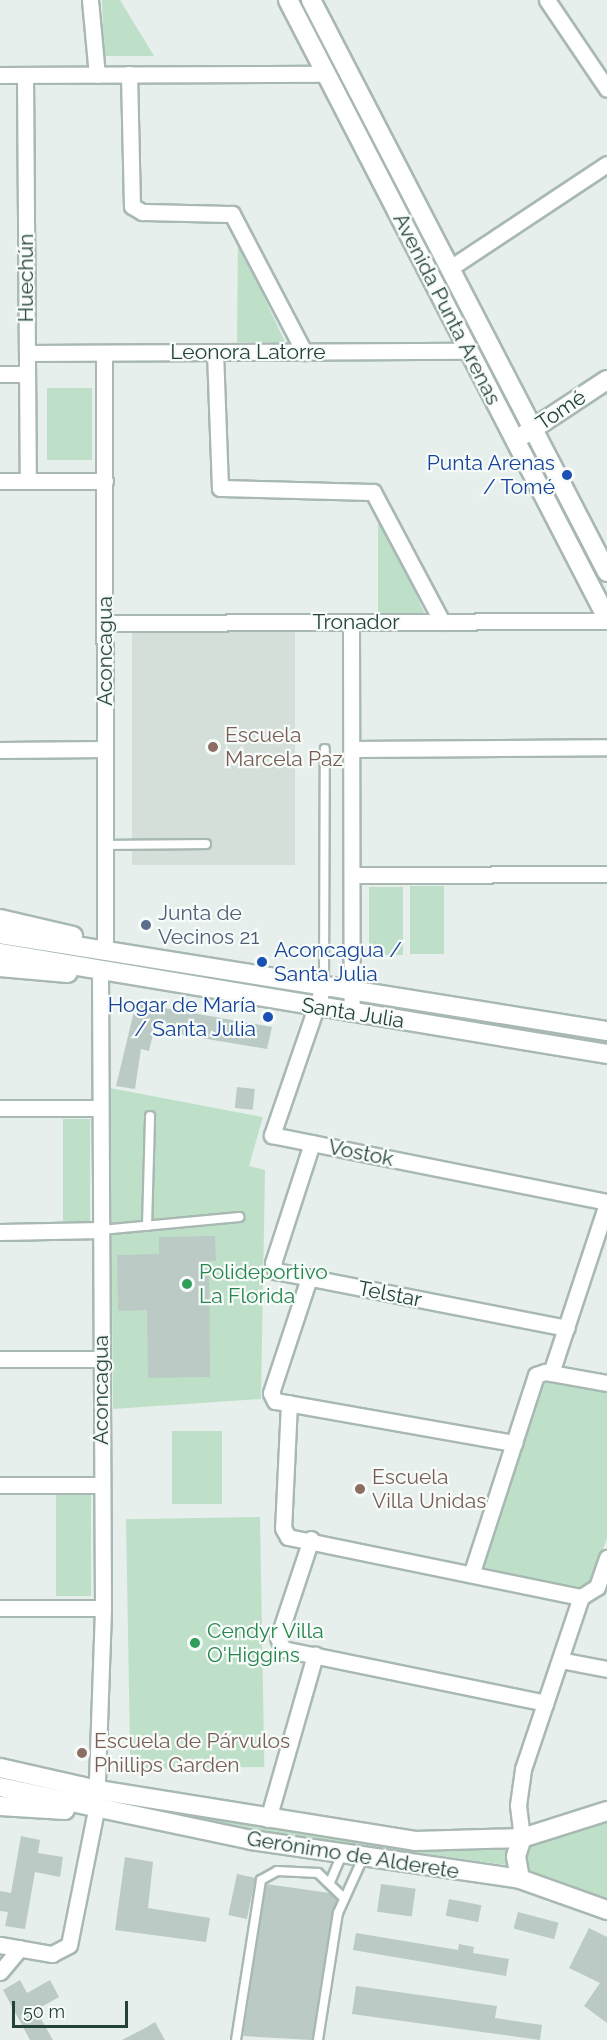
<!DOCTYPE html>
<meta charset="utf-8">
<style>
body{margin:0}
#map{position:relative;width:607px;height:2040px;overflow:hidden;background:#e6efeb;font-family:Raleway,sans-serif}
div>[style]{position:absolute}
[style*='--x']{left:calc(var(--x)*1px);top:calc(var(--y)*1px);width:calc(var(--w)*1px);rotate:calc(var(--a)*1deg)}
.built>*{inset:0;background:#d4dfda;transform-origin:0 0}
.green>*{inset:0;background:#bfe0c8;transform-origin:0 0}
.building>*{inset:0;background:#bbcac4;transform-origin:0 0}
.roads{filter:drop-shadow(2px 0 #a8b8b2) drop-shadow(-2px 0 #a8b8b2) drop-shadow(0 2px #a8b8b2) drop-shadow(0 -2px #a8b8b2)}
.lane>*{height:8px;margin:-4px;padding:0 4px;transform-origin:4px;border-radius:4px;background:#fff}
.street>*{height:15px;margin:-7.5px;padding:0 7.5px;transform-origin:7.5px;border-radius:7.5px;background:#fff}
.secondary>*{height:18px;margin:-9px;padding:0 9px;transform-origin:9px;border-radius:9px;background:#fff}
.dots>*{width:16px;height:16px;translate:-50% -50%;box-sizing:border-box;border:3px solid #f7fbf9;border-radius:50%}
span{translate:-50% -50%;white-space:nowrap;text-align:center;line-height:1.15;-webkit-text-stroke:4.5px #f7fbf9;paint-order:stroke}
.street-label{font-size:21px;color:#24423a}
.transit-label{font-size:21px;color:#164399}
.right{translate:-100% -50%;text-align:right}
.left{translate:0 -50%;text-align:left}
.education-label{font-size:21px;color:#785e54}
.service-label{font-size:21px;color:#4e5e75}
.leisure-label{font-size:21px;color:#27864d}
.scale{position:absolute;left:12px;top:2001px;width:116px;height:27px;box-sizing:border-box;border:3px solid #24423a;border-top:0;padding-left:8px;font-size:18px;line-height:21px;white-space:nowrap;color:#24423a;-webkit-text-stroke:4px #f7fbf9;paint-order:stroke}
</style>
<div id="map">
<div class="built">
<div style="left:132px;top:629px;width:163px;height:236px"></div>
</div>
<div class="green">
<div style="clip-path:polygon(102px 0,120px 0,154px 56px,104px 56px)"></div>
<div style="clip-path:polygon(238px 241px,285px 342px,237px 342px)"></div>
<div style="left:92px;top:388px;width:72px;height:45px;rotate:90deg"></div>
<div style="clip-path:polygon(378px 512px,425px 614px,378px 614px)"></div>
<div style="left:410px;top:886px;width:34px;height:68px"></div>
<div style="left:369px;top:887px;width:34px;height:68px"></div>
<div style="clip-path:polygon(114px 961px,311px 992px,312px 995px,310px 997px)"></div>
<div style="clip-path:polygon(369px 1000px,607px 1040px,607px 1048px,365px 1006px)"></div>
<div style="clip-path:polygon(110px 1088px,263px 1117px,249px 1166px,265px 1170px,261px 1399px,113px 1409px)"></div>
<div style="left:63px;top:1119px;width:27px;height:102px"></div>
<div style="clip-path:polygon(544px 1377px,607px 1388px,607px 1538px,588px 1592px,480px 1567px)"></div>
<div style="left:222px;top:1431px;width:73px;height:50px;rotate:90deg"></div>
<div style="left:56px;top:1491px;width:35px;height:105px"></div>
<div style="left:260px;top:1517px;width:250px;height:134px;rotate:89deg"></div>
<div style="clip-path:polygon(109px 1802px,405px 1848px,505px 1847px,507px 1865px,256px 1831px)"></div>
<div style="clip-path:polygon(607px 1821px,607px 1900px,527px 1869px,524px 1853px,532px 1844px)"></div>
</div>
<div class="building">
<div style="clip-path:polygon(136px 1003px,272px 1027px,267px 1049px,154px 1030px,149px 1051px,141px 1049px,135px 1089px,116px 1086px)"></div>
<div style="left:237px;top:1087px;width:18px;height:21px;rotate:6deg"></div>
<div style="clip-path:polygon(215px 1236px,216px 1261px,209px 1261px,210px 1377px,148px 1378px,147px 1310px,118px 1311px,117px 1255px,159px 1254px,159px 1237px)"></div>
<div style="clip-path:polygon(21px 1836px,40px 1840px,38px 1853px,63px 1857px,60px 1877px,35px 1872px,25px 1929px,5px 1926px,8px 1912px,0 1911px,0 1891px,11px 1893px)"></div>
<div style="clip-path:polygon(125px 1857px,153px 1862px,148px 1908px,210px 1918px,206px 1942px,115px 1930px)"></div>
<div style="left:237px;top:1874px;width:19px;height:42px;rotate:12deg"></div>
<div style="clip-path:polygon(266px 1884px,330px 1893px,337px 1899px,312px 2040px,243px 2036px)"></div>
<div style="left:381px;top:1884px;width:35px;height:28px;rotate:8deg"></div>
<div style="left:449px;top:1899px;width:33px;height:17px;rotate:11deg"></div>
<div style="left:518px;top:1912px;width:42px;height:17px;rotate:15deg"></div>
<div style="clip-path:polygon(589px 1928px,607px 1937px,607px 2023px,584px 2006px,600px 1983px,569px 1968px)"></div>
<div style="clip-path:polygon(356px 1933px,458px 1950px,459px 1944px,474px 1947px,473px 1953px,509px 1959px,506px 1976px,353px 1950px)"></div>
<div style="clip-path:polygon(20px 1980px,27px 1993px,50px 1980px,59px 1997px,36px 2010px,53px 2040px,30px 2040px,3px 1990px)"></div>
<div style="clip-path:polygon(356px 1986px,497px 2006px,495px 2018px,542px 2025px,540px 2040px,352px 2014px)"></div>
<div style="clip-path:polygon(155px 2022px,165px 2040px,122px 2040px,147px 2027px)"></div>
</div>
<div class="roads">
<div class="lane">
<div style="--x:105;--y:845;--w:101;--a:-0.6"></div>
<div style="--x:324;--y:984;--w:235;--a:-89.8"></div>
<div style="--x:147;--y:1226;--w:110;--a:-88.4"></div>
<div style="--x:101;--y:1230;--w:139;--a:-5.4"></div>
<div style="--x:331;--y:1880;--w:28;--a:-67"></div>
<div style="--x:236;--y:2040;--w:162;--a:-81.1"></div>
<div style="--x:261;--y:1880;--w:18;--a:-29"></div>
<div style="--x:277;--y:1871;--w:41;--a:2.8"></div>
<div style="--x:318;--y:1873;--w:35;--a:44"></div>
<div style="--x:318;--y:2040;--w:129;--a:-81.1"></div>
<div style="--x:338;--y:1913;--w:60;--a:-65.6"></div>
</div>
<div class="street">
<div style="--x:90;--y:0;--w:75;--a:84.7"></div>
<div style="--x:547;--y:0;--w:107;--a:56"></div>
<div style="--x:129;--y:74;--w:132;--a:88.7"></div>
<div style="--x:132;--y:206;--w:12;--a:31"></div>
<div style="--x:142;--y:212;--w:90;--a:1.3"></div>
<div style="--x:232;--y:214;--w:156;--a:62.4"></div>
<div style="--x:0;--y:75;--w:326;--a:-0.2"></div>
<div style="--x:25;--y:75;--w:406;--a:89.6"></div>
<div style="--x:450;--y:268;--w:188;--a:-33.5"></div>
<div style="--x:215;--y:352;--w:136;--a:87.9"></div>
<div style="--x:220;--y:488;--w:153;--a:1.5"></div>
<div style="--x:373;--y:492;--w:147;--a:62"></div>
<div style="--x:27;--y:353;--w:442;--a:-0.3"></div>
<div style="--x:104;--y:353;--w:595;--a:89.9"></div>
<div style="--x:0;--y:374;--w:27;--a:0"></div>
<div style="--x:0;--y:481;--w:105;--a:0"></div>
<div style="--x:351;--y:622;--w:391;--a:89.9"></div>
<div style="--x:105;--y:623;--w:502;--a:-0.23"></div>
<div style="--x:352;--y:749;--w:255;--a:-0.4"></div>
<div style="--x:0;--y:750;--w:105;--a:-0.5"></div>
<div style="--x:352;--y:875;--w:255;--a:-0.2"></div>
<div style="--x:324;--y:984;--w:160;--a:109"></div>
<div style="--x:272;--y:1135;--w:342;--a:11.3"></div>
<div style="--x:0;--y:1108;--w:100;--a:0"></div>
<div style="--x:312;--y:1143;--w:126;--a:108"></div>
<div style="--x:273;--y:1263;--w:9;--a:69"></div>
<div style="--x:276;--y:1271;--w:296;--a:11.1"></div>
<div style="--x:0;--y:1232;--w:101;--a:-1.1"></div>
<div style="--x:309;--y:1278;--w:121;--a:108.3"></div>
<div style="--x:271;--y:1393;--w:9;--a:63"></div>
<div style="--x:275;--y:1401;--w:243;--a:10"></div>
<div style="--x:0;--y:1359;--w:101;--a:0"></div>
<div style="--x:551;--y:1373;--w:178;--a:-71.7"></div>
<div style="--x:289;--y:1403;--w:125;--a:92.7"></div>
<div style="--x:283;--y:1528;--w:10;--a:61"></div>
<div style="--x:288;--y:1537;--w:299;--a:11.6"></div>
<div style="--x:0;--y:1485;--w:102;--a:0"></div>
<div style="--x:311;--y:1539;--w:104;--a:108.4"></div>
<div style="--x:278;--y:1638;--w:12;--a:66"></div>
<div style="--x:283;--y:1649;--w:268;--a:11.6"></div>
<div style="--x:472;--y:1572;--w:207;--a:-72"></div>
<div style="--x:536;--y:1375;--w:9;--a:-18"></div>
<div style="--x:545;--y:1372;--w:63;--a:10.1"></div>
<div style="--x:581;--y:1597;--w:19;--a:-32"></div>
<div style="--x:597;--y:1587;--w:31;--a:-71"></div>
<div style="--x:0;--y:1608;--w:103;--a:0"></div>
<div style="--x:560;--y:1660;--w:48;--a:10.8"></div>
<div style="--x:268;--y:1819;--w:171;--a:-74"></div>
<div style="--x:522;--y:1838;--w:33;--a:-97"></div>
<div style="--x:518;--y:1805;--w:36;--a:-82"></div>
<div style="--x:523;--y:1769;--w:182;--a:-71.4"></div>
<div style="--x:0;--y:1945;--w:53;--a:9.8"></div>
<div style="--x:52;--y:1954;--w:19;--a:-28"></div>
<div style="--x:69;--y:1945;--w:138;--a:-78.7"></div>
<div style="--x:96;--y:1810;--w:202;--a:-88"></div>
<div style="--x:103;--y:1608;--w:637;--a:-90.27"></div>
<div style="--x:0;--y:1972;--w:31;--a:-50"></div>
</div>
<div class="secondary">
<div style="--x:288;--y:0;--w:695;--a:62.7"></div>
<div style="--x:311;--y:0;--w:644;--a:62.64"></div>
<div style="--x:525;--y:434;--w:98;--a:-33.4"></div>
<div style="--x:0;--y:919;--w:75;--a:13.1"></div>
<div style="--x:0;--y:934;--w:615;--a:9.08"></div>
<div style="--x:0;--y:953;--w:615;--a:9.45"></div>
<div style="--x:0;--y:967;--w:68;--a:5"></div>
<div style="--x:0;--y:1768;--w:100;--a:12.7"></div>
<div style="--x:98;--y:1790;--w:321;--a:9.1"></div>
<div style="--x:415;--y:1841;--w:107;--a:-1.6"></div>
<div style="--x:522;--y:1838;--w:89;--a:-17.6"></div>
<div style="--x:0;--y:1787;--w:257;--a:11.9"></div>
<div style="--x:251;--y:1840;--w:272;--a:8.2"></div>
<div style="--x:520;--y:1879;--w:92;--a:19.6"></div>
<div style="--x:0;--y:1806;--w:65;--a:3.5"></div>
<div style="--x:520;--y:1879;--w:23;--a:-100"></div>
<div style="--x:516;--y:1856;--w:19;--a:-72"></div>
</div>
</div>
<div class="dots">
<div style="left:567px;top:475px;background:#1a4fb4"></div>
<div style="left:213px;top:747px;background:#8d6e63"></div>
<div style="left:146px;top:925px;background:#5c6f8a"></div>
<div style="left:262px;top:962px;background:#1a4fb4"></div>
<div style="left:268px;top:1017px;background:#1a4fb4"></div>
<div style="left:187px;top:1284px;background:#2e9e5b"></div>
<div style="left:360px;top:1489px;background:#8d6e63"></div>
<div style="left:195px;top:1643px;background:#2e9e5b"></div>
<div style="left:82px;top:1753px;background:#8d6e63"></div>
</div>
<div class="street-label">
<span style="left:26px;top:278px;rotate:-90deg">Huechún</span>
<span style="left:447px;top:309px;rotate:63deg">Avenida Punta Arenas</span>
<span style="left:248px;top:352px">Leonora Latorre</span>
<span style="left:561px;top:410px;rotate:-34deg">Tomé</span>
<span style="left:356px;top:622px">Tronador</span>
<span style="left:105px;top:651px;rotate:-90deg">Aconcagua</span>
<span style="left:353px;top:1013px;rotate:9deg">Santa Julia</span>
<span style="left:361px;top:1153px;rotate:11deg">Vostok</span>
<span style="left:390px;top:1294px;rotate:11deg">Telstar</span>
<span style="left:101px;top:1390px;rotate:-90deg">Aconcagua</span>
<span style="left:353px;top:1855px;rotate:9deg">Gerónimo de Alderete</span>
</div>
<div class="transit-label">
<span class="right" style="left:555px;top:475px">Punta Arenas<br>/ Tomé</span>
<span class="left" style="left:274px;top:962px">Aconcagua /<br>Santa Julia</span>
<span class="right" style="left:256px;top:1017px">Hogar de María<br>/ Santa Julia</span>
</div>
<div class="education-label">
<span class="left" style="left:225px;top:747px">Escuela<br>Marcela Paz</span>
<span class="left" style="left:372px;top:1489px">Escuela<br>Villa Unidas</span>
<span class="left" style="left:94px;top:1753px">Escuela de Párvulos<br>Phillips Garden</span>
</div>
<div class="service-label">
<span class="left" style="left:158px;top:925px">Junta de<br>Vecinos 21</span>
</div>
<div class="leisure-label">
<span class="left" style="left:199px;top:1284px">Polideportivo<br>La Florida</span>
<span class="left" style="left:207px;top:1643px">Cendyr Villa<br>O'Higgins</span>
</div>
<div class="scale">50 m</div>
</div>
